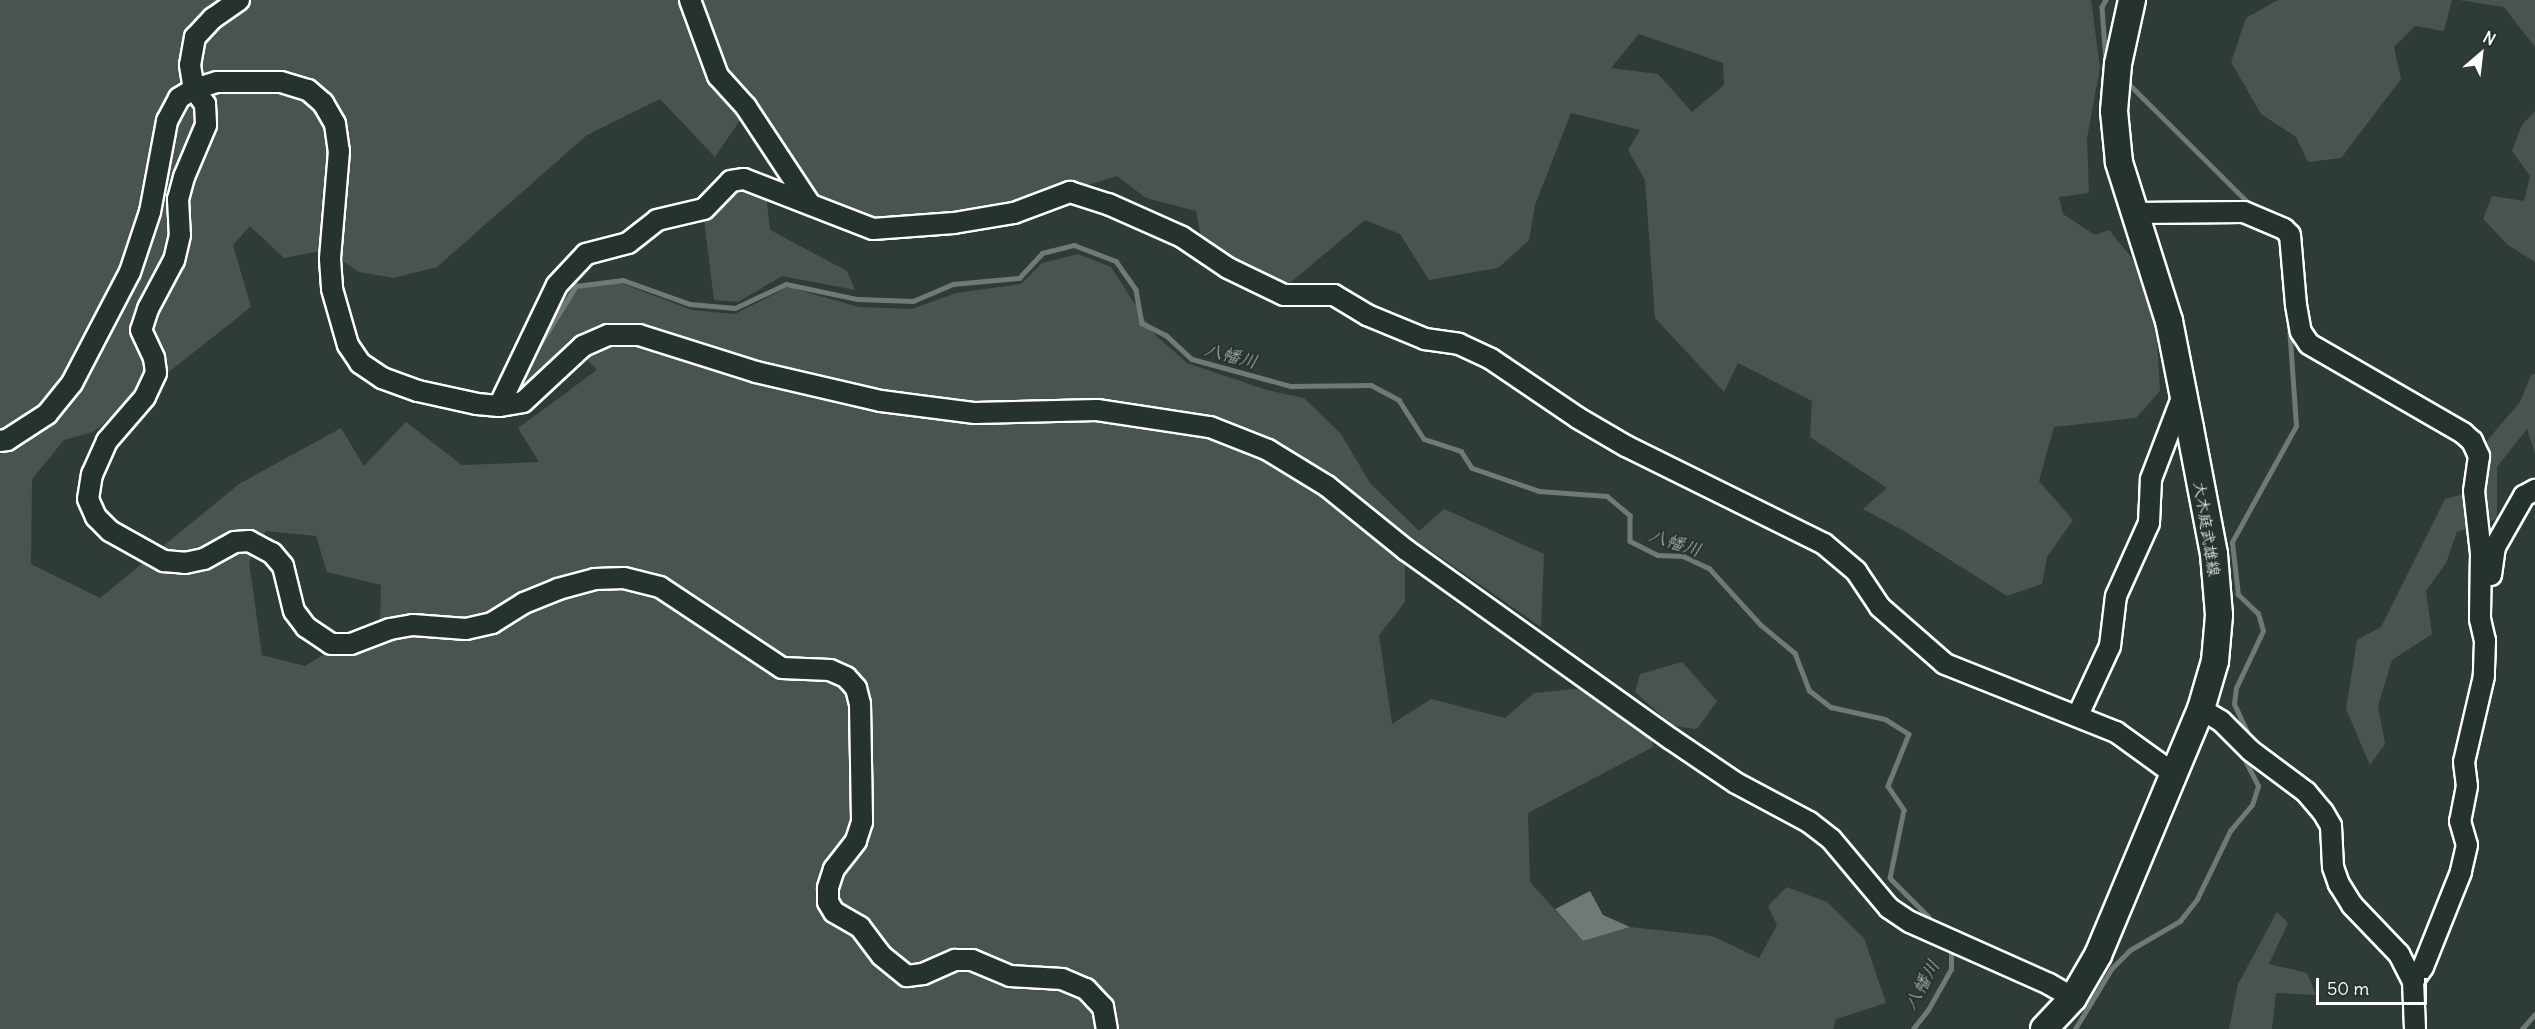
<!DOCTYPE html>
<meta charset="utf-8">
<style>
body{margin:0}
#map{position:relative;width:2535px;height:1029px;overflow:hidden;background:#2f3b35;font-family:Delius,"Klee One",sans-serif}
div>[style]{position:absolute}
[style*='--x']{left:calc(var(--x)*1px);top:calc(var(--y)*1px);width:calc(var(--w)*1px);rotate:calc(var(--a)*1deg)}
.green>*{inset:0;background:#4a544f}
.water>*{inset:0;background:#707975}
.stream>*{height:4.5px;margin:-2.25px;padding:0 2.25px;transform-origin:2.25px;border-radius:2.25px;background:#707975}
.roads{filter:drop-shadow(2px 0 #fff) drop-shadow(-2px 0 #fff) drop-shadow(0 2px #fff) drop-shadow(0 -2px #fff)}
.minor>*{height:20px;margin:-10px;padding:0 10px;transform-origin:10px;border-radius:10px;background:#26332d}
.major>*{height:26px;margin:-13px;padding:0 13px;transform-origin:13px;border-radius:13px;background:#26332d}
span{translate:-50% -50%;white-space:nowrap;text-align:center;line-height:1.15;-webkit-text-stroke:4.5px #26332d;paint-order:stroke}
.street-label{font-size:16px;color:#fff}
.water-label{font-size:18px;color:#b8bcba;font-style:italic}
.north{position:absolute;left:2451px;top:24px;width:60px;height:60px;-webkit-text-stroke:4px #26332d;paint-order:stroke;rotate:28deg;font-size:16px;font-weight:700;line-height:24px;text-align:center;color:#fff}
.north::after{content:'';display:block;margin:auto;width:21px;height:27px;background:#fff;clip-path:polygon(50% 0,100% 100%,50% 72%,0 100%)}
.scale{position:absolute;left:2316px;top:978px;width:111px;height:27px;box-sizing:border-box;border:3px solid #fff;border-top:0;padding-left:8px;font-size:18px;line-height:21px;white-space:nowrap;color:#fff;-webkit-text-stroke:4px #26332d;paint-order:stroke}
</style>
<div id="map">
<div class="green">
<div style="clip-path:polygon(evenodd,0 0,2091px 0,2100px 67px,2087px 138px,2089px 193px,2059px 197px,2063px 214px,2095px 235px,2109px 230px,2132px 258px,2156px 323px,2160px 391px,2136px 418px,2054px 427px,2039px 481px,2073px 520px,2047px 557px,2042px 584px,2007px 596px,1906px 532px,1863px 509px,1887px 488px,1810px 437px,1812px 401px,1738px 363px,1724px 392px,1655px 318px,1645px 180px,1628px 150px,1640px 130px,1571px 113px,1535px 205px,1529px 240px,1498px 268px,1429px 280px,1400px 234px,1365px 220px,1285px 287px,1233px 263px,1201px 237px,1196px 211px,1146px 198px,1117px 176px,1058px 194px,946px 220px,874px 223px,805px 193px,751px 104px,715px 157px,660px 99px,587px 135px,437px 267px,394px 278px,359px 272px,326px 250px,284px 258px,250px 226px,233px 245px,251px 307px,93px 432px,64px 440px,32px 479px,31px 564px,100px 598px,239px 484px,341px 428px,364px 466px,406px 422px,462px 465px,539px 462px,518px 428px,597px 370px,569px 341px,530px 382px,513px 379px,569px 284px,621px 283px,692px 310px,735px 314px,788px 287px,859px 307px,912px 309px,956px 293px,1021px 284px,1042px 263px,1078px 254px,1111px 267px,1155px 335px,1187px 363px,1267px 390px,1304px 398px,1341px 434px,1370px 483px,1419px 531px,1444px 509px,1544px 554px,1541px 627px,1427px 548px,1405px 564px,1405px 602px,1379px 635px,1392px 724px,1431px 699px,1505px 718px,1534px 693px,1586px 688px,1651px 737px,1653px 747px,1528px 813px,1530px 882px,1583px 941px,1630px 927px,1712px 936px,1759px 958px,1777px 925px,1768px 906px,1787px 887px,1827px 902px,1864px 938px,1886px 1003px,1836px 1019px,1833px 1029px,0 1029px,0 0,1639px 34px,1723px 63px,1724px 85px,1692px 112px,1658px 74px,1611px 68px,1639px 34px,0 0,266px 531px,316px 536px,327px 572px,381px 585px,380px 620px,305px 666px,262px 655px,249px 562px,266px 531px)"></div>
<div style="clip-path:polygon(2278px 0,2452px 0,2444px 31px,2415px 26px,2394px 47px,2401px 79px,2341px 158px,2308px 162px,2296px 137px,2261px 114px,2231px 62px,2246px 18px)"></div>
<div style="clip-path:polygon(2459px 0,2535px 0,2535px 47px,2504px 7px)"></div>
<div style="clip-path:polygon(2535px 111px,2535px 262px,2508px 245px,2483px 219px,2492px 196px,2524px 201px,2530px 176px,2512px 151px,2522px 125px)"></div>
<div style="clip-path:polygon(736px 191px,766px 194px,770px 230px,847px 271px,855px 290px,782px 276px,738px 302px,714px 300px,704px 219px)"></div>
<div style="clip-path:polygon(2535px 374px,2535px 454px,2527px 429px,2497px 467px,2497px 519px,2457px 532px,2446px 563px,2426px 591px,2432px 634px,2392px 660px,2378px 706px,2385px 744px,2370px 765px,2346px 709px,2357px 640px,2381px 627px,2445px 499px,2481px 489px,2485px 443px,2520px 402px,2531px 375px)"></div>
<div style="clip-path:polygon(1682px 662px,1717px 701px,1697px 729px,1673px 726px,1635px 692px,1640px 674px)"></div>
<div style="clip-path:polygon(2277px 912px,2288px 923px,2269px 964px,2307px 973px,2316px 995px,2276px 993px,2272px 1029px,2229px 1029px,2238px 984px)"></div>
</div>
<div class="water">
<div style="clip-path:polygon(1590px 891px,1603px 915px,1630px 927px,1583px 941px,1555px 909px)"></div>
</div>
<div class="stream">
<div style="--x:2106;--y:0;--w:8;--a:120"></div>
<div style="--x:2102;--y:7;--w:55;--a:85.8"></div>
<div style="--x:2129;--y:84;--w:168;--a:44.8"></div>
<div style="--x:2248;--y:202;--w:35;--a:24"></div>
<div style="--x:535;--y:352;--w:78;--a:-58.2"></div>
<div style="--x:576;--y:286;--w:47;--a:-7.3"></div>
<div style="--x:623;--y:280;--w:71;--a:19.7"></div>
<div style="--x:690;--y:304;--w:45;--a:5.1"></div>
<div style="--x:735;--y:308;--w:56;--a:-25.2"></div>
<div style="--x:786;--y:284;--w:73;--a:11.9"></div>
<div style="--x:857;--y:299;--w:56;--a:2"></div>
<div style="--x:913;--y:301;--w:43;--a:-23"></div>
<div style="--x:953;--y:284;--w:66;--a:-5.2"></div>
<div style="--x:1019;--y:278;--w:34;--a:-47"></div>
<div style="--x:1042;--y:253;--w:33;--a:-14"></div>
<div style="--x:1074;--y:245;--w:45;--a:20.9"></div>
<div style="--x:1116;--y:261;--w:35;--a:55"></div>
<div style="--x:1136;--y:290;--w:34;--a:80"></div>
<div style="--x:1142;--y:323;--w:27;--a:27"></div>
<div style="--x:1166;--y:335;--w:35;--a:43"></div>
<div style="--x:1192;--y:359;--w:103;--a:15.3"></div>
<div style="--x:1291;--y:386;--w:80;--a:-0.7"></div>
<div style="--x:1371;--y:385;--w:32;--a:28"></div>
<div style="--x:1399;--y:400;--w:46;--a:57.3"></div>
<div style="--x:1424;--y:439;--w:39;--a:18"></div>
<div style="--x:1461;--y:451;--w:20;--a:57"></div>
<div style="--x:1472;--y:468;--w:71;--a:18.9"></div>
<div style="--x:1539;--y:491;--w:68;--a:4.2"></div>
<div style="--x:1607;--y:496;--w:30;--a:40"></div>
<div style="--x:1630;--y:515;--w:26;--a:90"></div>
<div style="--x:1630;--y:541;--w:30;--a:27"></div>
<div style="--x:1657;--y:555;--w:26;--a:2"></div>
<div style="--x:1683;--y:556;--w:29;--a:25"></div>
<div style="--x:1709;--y:568;--w:77;--a:47.6"></div>
<div style="--x:1761;--y:625;--w:44;--a:39.5"></div>
<div style="--x:1795;--y:653;--w:40;--a:69"></div>
<div style="--x:1809;--y:690;--w:28;--a:38"></div>
<div style="--x:1831;--y:707;--w:55;--a:12.5"></div>
<div style="--x:1885;--y:719;--w:28;--a:32"></div>
<div style="--x:1909;--y:734;--w:56;--a:112"></div>
<div style="--x:1888;--y:786;--w:29;--a:56"></div>
<div style="--x:1904;--y:810;--w:69;--a:101.6"></div>
<div style="--x:1890;--y:878;--w:55;--a:45"></div>
<div style="--x:2247;--y:732;--w:31;--a:-115"></div>
<div style="--x:2234;--y:704;--w:16;--a:-83"></div>
<div style="--x:2236;--y:688;--w:63;--a:-64.7"></div>
<div style="--x:2263;--y:631;--w:18;--a:-106"></div>
<div style="--x:2258;--y:614;--w:28;--a:-136"></div>
<div style="--x:2238;--y:595;--w:53;--a:-96.5"></div>
<div style="--x:2232;--y:542;--w:132;--a:-61.1"></div>
<div style="--x:2296;--y:426;--w:114;--a:-94"></div>
<div style="--x:1913;--y:1029;--w:24;--a:-52"></div>
<div style="--x:1928;--y:1010;--w:47;--a:-60.7"></div>
<div style="--x:1951;--y:969;--w:16;--a:-90"></div>
<div style="--x:2075;--y:1029;--w:71;--a:-58.8"></div>
<div style="--x:2112;--y:968;--w:25;--a:-45"></div>
<div style="--x:2130;--y:950;--w:58;--a:-30.1"></div>
<div style="--x:2180;--y:921;--w:28;--a:-52"></div>
<div style="--x:2197;--y:899;--w:76;--a:-64.1"></div>
<div style="--x:2230;--y:831;--w:34;--a:-50"></div>
<div style="--x:2252;--y:805;--w:20;--a:-72"></div>
<div style="--x:2258;--y:786;--w:27;--a:-117"></div>
<div style="--x:2522;--y:1029;--w:20;--a:-49"></div>
</div>
<div class="roads">
<div class="minor">
<div style="--x:239;--y:0;--w:32;--a:145"></div>
<div style="--x:213;--y:18;--w:26;--a:133"></div>
<div style="--x:195;--y:37;--w:28;--a:100"></div>
<div style="--x:190;--y:65;--w:24;--a:81"></div>
<div style="--x:194;--y:89;--w:19;--a:54"></div>
<div style="--x:205;--y:104;--w:21;--a:87"></div>
<div style="--x:206;--y:125;--w:56;--a:112.9"></div>
<div style="--x:184;--y:177;--w:23;--a:105"></div>
<div style="--x:178;--y:199;--w:36;--a:87"></div>
<div style="--x:180;--y:235;--w:26;--a:103"></div>
<div style="--x:174;--y:260;--w:55;--a:118"></div>
<div style="--x:148;--y:309;--w:22;--a:108"></div>
<div style="--x:141;--y:330;--w:31;--a:65"></div>
<div style="--x:154;--y:358;--w:15;--a:82"></div>
<div style="--x:156;--y:373;--w:26;--a:115"></div>
<div style="--x:145;--y:397;--w:58;--a:130.8"></div>
<div style="--x:107;--y:441;--w:36;--a:114"></div>
<div style="--x:92;--y:474;--w:25;--a:99"></div>
<div style="--x:88;--y:499;--w:20;--a:66"></div>
<div style="--x:96;--y:517;--w:20;--a:45"></div>
<div style="--x:110;--y:531;--w:62;--a:29.1"></div>
<div style="--x:164;--y:561;--w:21;--a:5"></div>
<div style="--x:185;--y:563;--w:19;--a:-12"></div>
<div style="--x:204;--y:559;--w:35;--a:-29"></div>
<div style="--x:235;--y:542;--w:14;--a:-4"></div>
<div style="--x:249;--y:541;--w:26;--a:28"></div>
<div style="--x:272;--y:553;--w:17;--a:50"></div>
<div style="--x:283;--y:566;--w:46;--a:76.3"></div>
<div style="--x:294;--y:611;--w:20;--a:53"></div>
<div style="--x:306;--y:627;--w:30;--a:34"></div>
<div style="--x:331;--y:644;--w:20;--a:0"></div>
<div style="--x:351;--y:644;--w:42;--a:-21"></div>
<div style="--x:390;--y:629;--w:23;--a:-10"></div>
<div style="--x:413;--y:625;--w:53;--a:4.3"></div>
<div style="--x:466;--y:629;--w:27;--a:-13"></div>
<div style="--x:492;--y:623;--w:38;--a:-32"></div>
<div style="--x:524;--y:603;--w:37;--a:-22"></div>
<div style="--x:558;--y:589;--w:38;--a:-15"></div>
<div style="--x:595;--y:579;--w:29;--a:-2"></div>
<div style="--x:624;--y:578;--w:37;--a:14"></div>
<div style="--x:660;--y:587;--w:146;--a:33.6"></div>
<div style="--x:782;--y:668;--w:48;--a:2.4"></div>
<div style="--x:830;--y:670;--w:17;--a:24"></div>
<div style="--x:846;--y:677;--w:15;--a:48"></div>
<div style="--x:856;--y:688;--w:16;--a:76"></div>
<div style="--x:860;--y:704;--w:118;--a:89"></div>
<div style="--x:862;--y:822;--w:20;--a:108"></div>
<div style="--x:856;--y:841;--w:36;--a:128"></div>
<div style="--x:834;--y:869;--w:20;--a:108"></div>
<div style="--x:828;--y:888;--w:14;--a:90"></div>
<div style="--x:828;--y:902;--w:12;--a:59"></div>
<div style="--x:834;--y:912;--w:30;--a:30"></div>
<div style="--x:860;--y:927;--w:36;--a:53"></div>
<div style="--x:882;--y:956;--w:32;--a:39"></div>
<div style="--x:907;--y:976;--w:16;--a:-7"></div>
<div style="--x:923;--y:974;--w:35;--a:-24"></div>
<div style="--x:955;--y:960;--w:17;--a:0"></div>
<div style="--x:972;--y:960;--w:41;--a:22.8"></div>
<div style="--x:1010;--y:976;--w:52;--a:3.3"></div>
<div style="--x:1062;--y:979;--w:26;--a:23"></div>
<div style="--x:1086;--y:989;--w:25;--a:47"></div>
<div style="--x:1103;--y:1007;--w:22;--a:80"></div>
<div style="--x:690;--y:0;--w:81;--a:69.8"></div>
<div style="--x:718;--y:76;--w:42;--a:47.9"></div>
<div style="--x:746;--y:107;--w:116;--a:56.6"></div>
<div style="--x:2135;--y:213;--w:109;--a:-0.5"></div>
<div style="--x:2244;--y:212;--w:43;--a:23"></div>
<div style="--x:2284;--y:229;--w:8;--a:45"></div>
<div style="--x:2290;--y:235;--w:70;--a:85.1"></div>
<div style="--x:2296;--y:305;--w:27;--a:80"></div>
<div style="--x:2301;--y:332;--w:14;--a:56"></div>
<div style="--x:2309;--y:344;--w:178;--a:30"></div>
<div style="--x:2463;--y:433;--w:12;--a:42"></div>
<div style="--x:2472;--y:441;--w:17;--a:65"></div>
<div style="--x:2479;--y:456;--w:35;--a:98"></div>
<div style="--x:2474;--y:491;--w:62;--a:83.6"></div>
<div style="--x:2481;--y:553;--w:66;--a:90.9"></div>
<div style="--x:2480;--y:619;--w:23;--a:77"></div>
<div style="--x:2485;--y:641;--w:35;--a:92"></div>
<div style="--x:2484;--y:676;--w:88;--a:103.1"></div>
<div style="--x:2464;--y:762;--w:24;--a:83"></div>
<div style="--x:2467;--y:786;--w:36;--a:101"></div>
<div style="--x:2460;--y:821;--w:25;--a:74"></div>
<div style="--x:2467;--y:845;--w:28;--a:103"></div>
<div style="--x:2461;--y:872;--w:102;--a:111.8"></div>
<div style="--x:2423;--y:967;--w:17;--a:126"></div>
<div style="--x:499;--y:406;--w:134;--a:-64.4"></div>
<div style="--x:557;--y:285;--w:42;--a:-46.9"></div>
<div style="--x:586;--y:254;--w:43;--a:-14.7"></div>
<div style="--x:628;--y:243;--w:37;--a:-38"></div>
<div style="--x:657;--y:220;--w:48;--a:-13.2"></div>
<div style="--x:704;--y:209;--w:39;--a:-46"></div>
<div style="--x:731;--y:181;--w:13;--a:-9"></div>
<div style="--x:744;--y:179;--w:138;--a:21.2"></div>
<div style="--x:873;--y:229;--w:81;--a:-4.2"></div>
<div style="--x:954;--y:223;--w:61;--a:-9.5"></div>
<div style="--x:1014;--y:213;--w:60;--a:-20.6"></div>
<div style="--x:1070;--y:192;--w:40;--a:18"></div>
<div style="--x:1108;--y:204;--w:81;--a:24"></div>
<div style="--x:1182;--y:237;--w:55;--a:34"></div>
<div style="--x:1228;--y:268;--w:62;--a:25.7"></div>
<div style="--x:1284;--y:295;--w:50;--a:0"></div>
<div style="--x:1334;--y:295;--w:39;--a:31"></div>
<div style="--x:1367;--y:315;--w:63;--a:22.5"></div>
<div style="--x:1425;--y:339;--w:34;--a:8"></div>
<div style="--x:1459;--y:344;--w:35;--a:25"></div>
<div style="--x:1491;--y:359;--w:105;--a:34.1"></div>
<div style="--x:1578;--y:418;--w:56;--a:30.3"></div>
<div style="--x:1626;--y:446;--w:221;--a:26.3"></div>
<div style="--x:1824;--y:544;--w:42;--a:40.2"></div>
<div style="--x:1856;--y:571;--w:43;--a:56.3"></div>
<div style="--x:1880;--y:607;--w:86;--a:41.2"></div>
<div style="--x:1945;--y:664;--w:184;--a:21.7"></div>
<div style="--x:2116;--y:732;--w:72;--a:35.9"></div>
<div style="--x:0;--y:441;--w:7;--a:-8"></div>
<div style="--x:7;--y:440;--w:48;--a:-33"></div>
<div style="--x:47;--y:414;--w:40;--a:-51"></div>
<div style="--x:72;--y:383;--w:125;--a:-62.4"></div>
<div style="--x:130;--y:272;--w:63;--a:-71.6"></div>
<div style="--x:150;--y:212;--w:93;--a:-79.4"></div>
<div style="--x:167;--y:121;--w:26;--a:-62"></div>
<div style="--x:179;--y:98;--w:17;--a:-31"></div>
<div style="--x:194;--y:89;--w:24;--a:-17"></div>
<div style="--x:217;--y:82;--w:64;--a:0"></div>
<div style="--x:281;--y:82;--w:28;--a:17"></div>
<div style="--x:308;--y:90;--w:20;--a:41"></div>
<div style="--x:323;--y:103;--w:24;--a:60"></div>
<div style="--x:335;--y:124;--w:27;--a:82"></div>
<div style="--x:339;--y:151;--w:108;--a:94.8"></div>
<div style="--x:330;--y:259;--w:30;--a:86"></div>
<div style="--x:332;--y:289;--w:58;--a:74.1"></div>
<div style="--x:348;--y:345;--w:22;--a:56"></div>
<div style="--x:360;--y:363;--w:27;--a:34"></div>
<div style="--x:382;--y:378;--w:38;--a:20"></div>
<div style="--x:418;--y:391;--w:60;--a:12.4"></div>
<div style="--x:477;--y:404;--w:22;--a:5"></div>
<div style="--x:499;--y:406;--w:24;--a:-9"></div>
<div style="--x:523;--y:402;--w:82;--a:-43"></div>
<div style="--x:583;--y:346;--w:27;--a:-24"></div>
<div style="--x:608;--y:335;--w:31;--a:0"></div>
<div style="--x:639;--y:335;--w:123;--a:17.5"></div>
<div style="--x:756;--y:372;--w:128;--a:13.1"></div>
<div style="--x:881;--y:401;--w:95;--a:7.3"></div>
<div style="--x:975;--y:413;--w:122;--a:-1.4"></div>
<div style="--x:1097;--y:410;--w:114;--a:8.6"></div>
<div style="--x:1210;--y:427;--w:62;--a:21.6"></div>
<div style="--x:1268;--y:450;--w:69;--a:31.4"></div>
<div style="--x:1327;--y:486;--w:102;--a:39"></div>
<div style="--x:1406;--y:550;--w:325;--a:35.5"></div>
<div style="--x:1671;--y:739;--w:78;--a:34.1"></div>
<div style="--x:1736;--y:783;--w:83;--a:28.1"></div>
<div style="--x:1809;--y:822;--w:28;--a:38"></div>
<div style="--x:1831;--y:839;--w:90;--a:50"></div>
<div style="--x:1889;--y:908;--w:25;--a:34"></div>
<div style="--x:1910;--y:922;--w:152;--a:24"></div>
<div style="--x:2049;--y:984;--w:28;--a:30"></div>
<div style="--x:2491;--y:575;--w:28;--a:-82"></div>
<div style="--x:2495;--y:547;--w:59;--a:-60.4"></div>
<div style="--x:2524;--y:496;--w:13;--a:-29"></div>
<div style="--x:2201;--y:709;--w:23;--a:31"></div>
<div style="--x:2221;--y:721;--w:42;--a:45"></div>
<div style="--x:2251;--y:751;--w:69;--a:36.7"></div>
<div style="--x:2306;--y:792;--w:26;--a:50"></div>
<div style="--x:2323;--y:812;--w:16;--a:60"></div>
<div style="--x:2331;--y:826;--w:41;--a:87.2"></div>
<div style="--x:2333;--y:867;--w:18;--a:71"></div>
<div style="--x:2339;--y:884;--w:25;--a:58"></div>
<div style="--x:2352;--y:905;--w:68;--a:46.2"></div>
<div style="--x:2399;--y:954;--w:30;--a:63"></div>
<div style="--x:2413;--y:981;--w:48;--a:87.6"></div>
<div style="--x:2078;--y:715;--w:76;--a:-65.1"></div>
<div style="--x:2110;--y:646;--w:50;--a:-83.2"></div>
<div style="--x:2116;--y:596;--w:80;--a:-65.7"></div>
<div style="--x:2149;--y:523;--w:44;--a:-87.4"></div>
<div style="--x:2151;--y:479;--w:90;--a:-69.1"></div>
</div>
<div class="major">
<div style="--x:2044;--y:1029;--w:42;--a:-46.9"></div>
<div style="--x:2073;--y:998;--w:50;--a:-59.8"></div>
<div style="--x:2098;--y:955;--w:267;--a:-67.3"></div>
<div style="--x:2201;--y:709;--w:50;--a:-73.7"></div>
<div style="--x:2215;--y:661;--w:46;--a:-85"></div>
<div style="--x:2219;--y:615;--w:61;--a:-94.7"></div>
<div style="--x:2214;--y:554;--w:128;--a:-100.8"></div>
<div style="--x:2190;--y:428;--w:109;--a:-101.1"></div>
<div style="--x:2169;--y:321;--w:167;--a:-107.5"></div>
<div style="--x:2119;--y:162;--w:51;--a:-95.6"></div>
<div style="--x:2114;--y:111;--w:47;--a:-85.1"></div>
<div style="--x:2118;--y:64;--w:66;--a:-77.7"></div>
</div>
</div>
<div class="street-label">
<span style="left:2207px;top:529px;rotate:81deg">大木庭武雄線</span>
</div>
<div class="water-label">
<span style="left:1231px;top:356px;rotate:15deg">八幡川</span>
<span style="left:1675px;top:543px;rotate:18deg">八幡川</span>
<span style="left:1922px;top:985px;rotate:-61deg">八幡川</span>
</div>
<div class="north">N</div>
<div class="scale">50 m</div>
</div>
